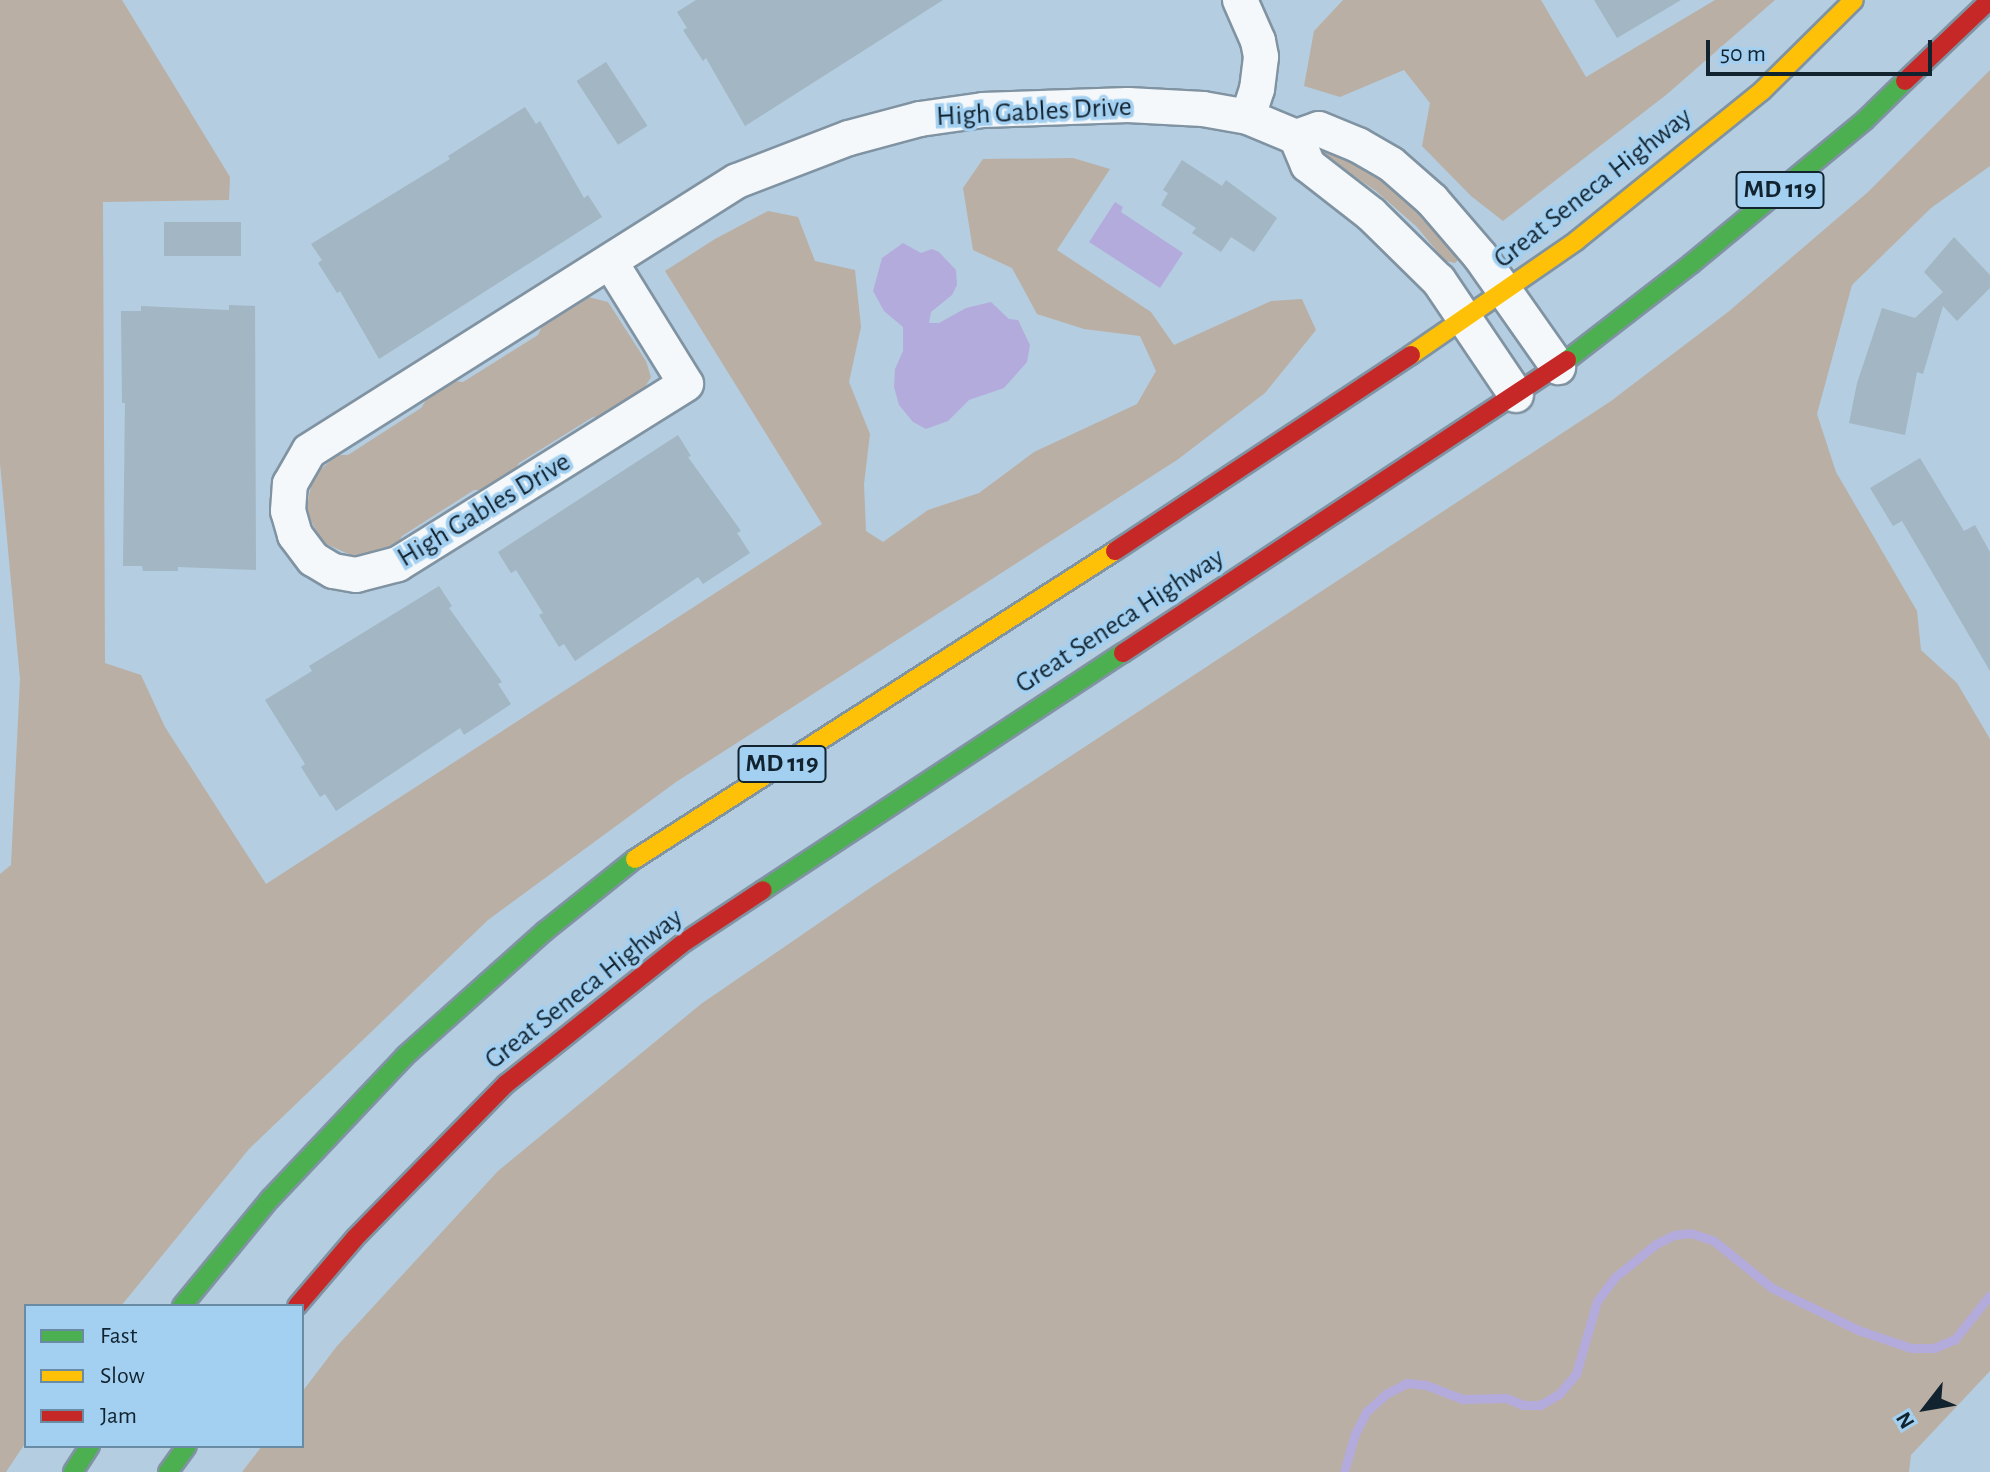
<!DOCTYPE html>
<style>
body{margin:0}
#map{position:relative;width:1990px;height:1472px;overflow:hidden;background:#b4cde0;font-family:"Alegreya Sans",sans-serif}
div>[style]{position:absolute}
[style*='--x']{left:calc(var(--x)*1px);top:calc(var(--y)*1px);width:calc(var(--w)*1px);rotate:calc(var(--a)*1deg)}
.green>*{inset:0;background:#baafa4}
.water>*{inset:0;background:#b4abdd}
.stream>*{height:9px;margin:-4.5px;padding:0 4.5px;transform-origin:4.5px;border-radius:4.5px;background:#b4abdd}
.building>*{inset:0;background:#a2b6c4;transform-origin:0 0}
.roads{filter:drop-shadow(2px 0 #8093a2) drop-shadow(-2px 0 #8093a2) drop-shadow(0 2px #8093a2) drop-shadow(0 -2px #8093a2)}
.street>*{height:34px;margin:-17px;padding:0 17px;transform-origin:17px;border-radius:17px;background:#f4f8fa}
.fast>*{height:18px;margin:-9px;padding:0 9px;transform-origin:9px;border-radius:9px;background:#4caf50}
.slow>*{height:18px;margin:-9px;padding:0 9px;transform-origin:9px;border-radius:9px;background:#ffc107}
.jam>*{height:18px;margin:-9px;padding:0 9px;transform-origin:9px;border-radius:9px;background:#c62828}
span{translate:-50% -50%;white-space:nowrap;text-align:center;line-height:1.15;-webkit-text-stroke:7px #a3d0f1;paint-order:stroke}
.shield-label span{padding:2px 6px;background:#a3d0f1;border:2px solid;border-radius:6px;-webkit-text-stroke-width:0}
.shield-label{font-size:26px;color:#122330;font-weight:700}
.street-label{font-size:28px;color:#122330}
.legend{position:absolute;left:24px;top:1304px;width:280px;height:144px;box-sizing:border-box;background:#a3d0f1;border:2px solid #698ba4;margin:0;padding:10px 14px;list-style:none;font-size:24px;color:#122330}
.legend li{display:flex;align-items:center;gap:16px;height:40px}
.legend b{width:40px;border:2px solid #698ba4}
.north{position:absolute;left:1886px;top:1368px;width:80px;height:80px;-webkit-text-stroke:6px #a3d0f1;paint-order:stroke;rotate:239deg;font-size:22px;font-weight:700;line-height:32px;text-align:center;color:#122330}
.north::after{content:'';display:block;margin:auto;width:28px;height:36px;background:#122330;clip-path:polygon(50% 0,100% 100%,50% 72%,0 100%)}
.scale{position:absolute;left:1706px;top:40px;width:226px;height:36px;box-sizing:border-box;border:4px solid #122330;border-top:0;padding-left:10px;font-size:24px;line-height:28px;white-space:nowrap;color:#122330;-webkit-text-stroke:6px #a3d0f1;paint-order:stroke}
</style>
<div id="map">
<div class="green">
<div style="clip-path:polygon(0 0,122px 0,230px 177px,229px 200px,103px 202px,105px 663px,141px 675px,165px 727px,266px 884px,822px 524px,665px 271px,715px 239px,768px 211px,798px 217px,815px 261px,855px 270px,861px 327px,849px 382px,870px 434px,864px 484px,866px 531px,883px 542px,928px 510px,979px 493px,1034px 452px,1137px 404px,1156px 371px,1140px 336px,1084px 329px,1037px 314px,1012px 268px,973px 250px,963px 188px,983px 159px,1073px 158px,1110px 169px,1057px 250px,1151px 312px,1174px 345px,1271px 301px,1302px 299px,1316px 330px,1265px 393px,1177px 460px,676px 782px,488px 920px,249px 1149px,121px 1306px,26px 1306px,26px 1442px,6px 1472px,0 1472px,0 874px,11px 865px,20px 679px,0 463px)"></div>
<div style="clip-path:polygon(1343px 0,1541px 0,1586px 77px,1715px 0,1775px 0,1666px 95px,1503px 221px,1471px 196px,1422px 146px,1430px 103px,1404px 70px,1340px 97px,1304px 86px,1314px 31px)"></div>
<div style="clip-path:polygon(1990px 70px,1990px 166px,1931px 208px,1852px 285px,1817px 414px,1836px 472px,1917px 611px,1921px 650px,1957px 683px,1990px 739px,1990px 1371px,1911px 1455px,1909px 1472px,242px 1472px,262px 1446px,302px 1446px,302px 1392px,337px 1346px,498px 1171px,701px 1004px,873px 886px,1611px 401px,1728px 312px,1868px 192px)"></div>
<div style="clip-path:polygon(1308px 140px,1383px 175px,1421px 207px,1460px 258px,1455px 263px,1445px 261px,1417px 227px,1376px 191px,1311px 147px)"></div>
<div style="clip-path:polygon(588px 297px,608px 302px,646px 361px,651px 377px,642px 392px,602px 417px,593px 417px,519px 463px,512px 474px,485px 490px,474px 490px,402px 536px,396px 547px,355px 557px,322px 542px,306px 511px,312px 481px,320px 470px,337px 455px,348px 455px,421px 408px,429px 396px,453px 381px,463px 382px,538px 335px,543px 324px)"></div>
</div>
<div class="water">
<div style="clip-path:polygon(1115px 202px,1123px 207px,1121px 212px,1183px 253px,1160px 288px,1089px 242px)"></div>
<div style="clip-path:polygon(903px 243px,921px 253px,932px 249px,939px 252px,956px 270px,957px 285px,952px 295px,931px 312px,929px 323px,939px 323px,966px 308px,991px 302px,1009px 319px,1018px 320px,1030px 345px,1027px 362px,1004px 388px,969px 400px,948px 421px,926px 429px,913px 422px,899px 405px,894px 387px,895px 369px,903px 351px,903px 327px,884px 311px,873px 291px,882px 258px)"></div>
</div>
<div class="stream">
<div style="--x:1344;--y:1472;--w:40;--a:-74"></div>
<div style="--x:1355;--y:1434;--w:25;--a:-63"></div>
<div style="--x:1366;--y:1412;--w:27;--a:-42"></div>
<div style="--x:1386;--y:1394;--w:24;--a:-28"></div>
<div style="--x:1407;--y:1383;--w:19;--a:6"></div>
<div style="--x:1426;--y:1385;--w:39;--a:21"></div>
<div style="--x:1462;--y:1399;--w:44;--a:-1.3"></div>
<div style="--x:1506;--y:1398;--w:18;--a:22"></div>
<div style="--x:1523;--y:1405;--w:17;--a:0"></div>
<div style="--x:1540;--y:1405;--w:22;--a:-30"></div>
<div style="--x:1559;--y:1394;--w:26;--a:-50"></div>
<div style="--x:1576;--y:1374;--w:76;--a:-74"></div>
<div style="--x:1597;--y:1301;--w:30;--a:-53"></div>
<div style="--x:1615;--y:1277;--w:53;--a:-38.8"></div>
<div style="--x:1656;--y:1244;--w:20;--a:-27"></div>
<div style="--x:1674;--y:1235;--w:17;--a:-7"></div>
<div style="--x:1691;--y:1233;--w:24;--a:19"></div>
<div style="--x:1714;--y:1241;--w:75;--a:39"></div>
<div style="--x:1772;--y:1288;--w:96;--a:26"></div>
<div style="--x:1858;--y:1330;--w:56;--a:18.8"></div>
<div style="--x:1911;--y:1348;--w:23;--a:0"></div>
<div style="--x:1934;--y:1348;--w:23;--a:-23"></div>
<div style="--x:1955;--y:1339;--w:56;--a:-51.5"></div>
</div>
<div class="building">
<div style="clip-path:polygon(696px 0,943px 0,745px 126px,706px 58px,703px 61px,683px 30px,687px 28px,677px 12px)"></div>
<div style="clip-path:polygon(1594px 0,1681px 0,1617px 38px)"></div>
<div style="left:606px;top:62px;width:76px;height:35px;rotate:57deg"></div>
<div style="clip-path:polygon(525px 107px,536px 124px,540px 121px,584px 198px,588px 195px,602px 217px,379px 359px,340px 291px,337px 293px,318px 263px,322px 260px,311px 244px,450px 159px,448px 156px)"></div>
<div style="clip-path:polygon(1182px 160px,1222px 186px,1226px 180px,1277px 218px,1254px 252px,1231px 237px,1221px 252px,1192px 233px,1196px 228px,1161px 205px,1168px 193px,1163px 190px)"></div>
<div style="left:164px;top:222px;width:77px;height:34px"></div>
<div style="clip-path:polygon(1954px 237px,1990px 275px,1990px 288px,1957px 321px,1943px 306px,1923px 374px,1917px 372px,1905px 435px,1849px 423px,1857px 383px,1882px 308px,1915px 318px,1943px 292px,1924px 272px)"></div>
<div style="clip-path:polygon(229px 305px,255px 306px,256px 570px,178px 567px,178px 571px,143px 571px,142px 566px,123px 566px,125px 403px,122px 403px,121px 311px,141px 311px,141px 306px,229px 310px)"></div>
<div style="clip-path:polygon(678px 435px,691px 456px,688px 457px,741px 531px,737px 533px,750px 553px,703px 584px,698px 577px,575px 661px,564px 644px,559px 647px,539px 615px,543px 613px,516px 570px,511px 573px,498px 552px)"></div>
<div style="clip-path:polygon(1920px 458px,1964px 531px,1975px 525px,1990px 552px,1990px 671px,1902px 521px,1893px 526px,1870px 488px)"></div>
<div style="clip-path:polygon(439px 586px,452px 606px,449px 608px,502px 682px,498px 684px,511px 704px,464px 735px,460px 728px,336px 811px,325px 794px,320px 797px,301px 767px,305px 764px,265px 700px,312px 671px,309px 666px)"></div>
</div>
<div class="roads">
<div class="street">
<div style="--x:1240;--y:0;--w:45;--a:66.3"></div>
<div style="--x:1258;--y:41;--w:16;--a:79"></div>
<div style="--x:1261;--y:57;--w:32;--a:97"></div>
<div style="--x:1257;--y:89;--w:29;--a:108"></div>
<div style="--x:611;--y:263;--w:142;--a:58.2"></div>
<div style="--x:686;--y:384;--w:340;--a:148"></div>
<div style="--x:398;--y:564;--w:43;--a:165.3"></div>
<div style="--x:356;--y:575;--w:23;--a:-170"></div>
<div style="--x:333;--y:571;--w:23;--a:-149"></div>
<div style="--x:313;--y:559;--w:30;--a:-127"></div>
<div style="--x:295;--y:535;--w:25;--a:-106"></div>
<div style="--x:288;--y:511;--w:27;--a:-86"></div>
<div style="--x:290;--y:484;--w:38;--a:-60"></div>
<div style="--x:309;--y:451;--w:506;--a:-32.25"></div>
<div style="--x:737;--y:181;--w:120;--a:-21"></div>
<div style="--x:849;--y:138;--w:73;--a:-15"></div>
<div style="--x:920;--y:119;--w:64;--a:-8.1"></div>
<div style="--x:983;--y:110;--w:145;--a:-2"></div>
<div style="--x:1128;--y:105;--w:75;--a:3.1"></div>
<div style="--x:1203;--y:109;--w:46;--a:10.1"></div>
<div style="--x:1248;--y:117;--w:52;--a:22.6"></div>
<div style="--x:1516;--y:395;--w:138;--a:-124"></div>
<div style="--x:1439;--y:281;--w:95;--a:-135.4"></div>
<div style="--x:1371;--y:214;--w:80;--a:-142.1"></div>
<div style="--x:1308;--y:165;--w:30;--a:-113"></div>
<div style="--x:1296;--y:137;--w:24;--a:-19"></div>
<div style="--x:1319;--y:129;--w:42;--a:22.3"></div>
<div style="--x:1358;--y:145;--w:38;--a:30"></div>
<div style="--x:1391;--y:164;--w:55;--a:41.3"></div>
<div style="--x:1432;--y:200;--w:74;--a:49.4"></div>
<div style="--x:1480;--y:256;--w:136;--a:54.9"></div>
</div>
<div class="fast">
<div style="--x:1567;--y:360;--w:157;--a:-37.7"></div>
<div style="--x:1691;--y:264;--w:226;--a:-39.6"></div>
<div style="--x:1865;--y:120;--w:56;--a:-44.3"></div>
<div style="--x:763;--y:890;--w:431;--a:-33.4"></div>
<div style="--x:182;--y:1306;--w:139;--a:-50.6"></div>
<div style="--x:270;--y:1199;--w:197;--a:-46.6"></div>
<div style="--x:405;--y:1056;--w:188;--a:-41.8"></div>
<div style="--x:545;--y:931;--w:115;--a:-38.7"></div>
<div style="--x:73;--y:1472;--w:31;--a:-57"></div>
<div style="--x:168;--y:1472;--w:32;--a:-54"></div>
</div>
<div class="slow">
<div style="--x:1411;--y:355;--w:201;--a:-34.6"></div>
<div style="--x:1576;--y:241;--w:239;--a:-38.9"></div>
<div style="--x:1762;--y:91;--w:129;--a:-44.7"></div>
<div style="--x:635;--y:859;--w:570;--a:-32.69"></div>
</div>
<div class="jam">
<div style="--x:1905;--y:81;--w:117;--a:-43.6"></div>
<div style="--x:1115;--y:551;--w:355;--a:-33.5"></div>
<div style="--x:1123;--y:653;--w:532;--a:-33.42"></div>
<div style="--x:297;--y:1306;--w:89;--a:-49.5"></div>
<div style="--x:355;--y:1238;--w:216;--a:-45.6"></div>
<div style="--x:506;--y:1084;--w:230;--a:-38.5"></div>
<div style="--x:686;--y:941;--w:92;--a:-33.5"></div>
</div>
</div>
<div class="shield-label">
<span style="left:1780px;top:190px">MD 119</span>
<span style="left:782px;top:764px">MD 119</span>
</div>
<div class="street-label">
<span style="left:1034px;top:112px;rotate:-3deg">High Gables Drive</span>
<span style="left:1593px;top:188px;rotate:-38deg">Great Seneca Highway</span>
<span style="left:484px;top:510px;rotate:-31deg">High Gables Drive</span>
<span style="left:1120px;top:621px;rotate:-33deg">Great Seneca Highway</span>
<span style="left:584px;top:989px;rotate:-38deg">Great Seneca Highway</span>
</div>
<ul class="legend">
<li><b style="height:10px;background:#4caf50"></b>Fast</li>
<li><b style="height:10px;background:#ffc107"></b>Slow</li>
<li><b style="height:10px;background:#c62828"></b>Jam</li>
</ul>
<div class="north">N</div>
<div class="scale">50 m</div>
</div>
